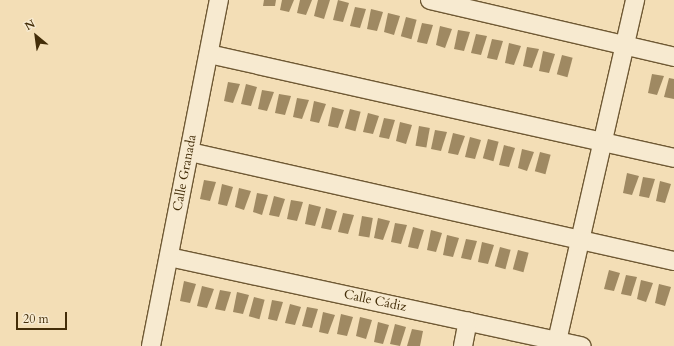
<!DOCTYPE html>
<meta charset="utf-8">
<style>
body{margin:0}
#map{position:relative;width:674px;height:346px;overflow:hidden;background:#f3deb6;font-family:Cardo,serif}
div>[style]{position:absolute}
[style*='--x']{left:calc(var(--x)*1px);top:calc(var(--y)*1px);width:calc(var(--w)*1px);rotate:calc(var(--a)*1deg)}
.building>*{inset:0;background:#9f8962;transform-origin:0 0}
.roads{filter:drop-shadow(1px 0 #6f5934) drop-shadow(-1px 0 #6f5934) drop-shadow(0 1px #6f5934) drop-shadow(0 -1px #6f5934)}
.street>*{height:18px;margin:-9px;padding:0 9px;transform-origin:9px;border-radius:9px;background:#f7ead0}
span{translate:-50% -50%;white-space:nowrap;text-align:center;line-height:1.15;-webkit-text-stroke:3px #f7ead0;paint-order:stroke}
.street-label{font-size:13px;color:#432d08}
.north{position:absolute;left:16px;top:16px;width:40px;height:40px;-webkit-text-stroke:3px #f7ead0;paint-order:stroke;rotate:331deg;font-size:11px;font-weight:700;line-height:16px;text-align:center;color:#432d08}
.north::after{content:'';display:block;margin:auto;width:14px;height:18px;background:#432d08;clip-path:polygon(50% 0,100% 100%,50% 72%,0 100%)}
.scale{position:absolute;left:16px;top:312px;width:51px;height:18px;box-sizing:border-box;border:2px solid #432d08;border-top:0;padding-left:5px;font-size:12px;line-height:14px;white-space:nowrap;color:#432d08;-webkit-text-stroke:3px #f7ead0;paint-order:stroke}
</style>
<div id="map">
<div class="building">
<div style="clip-path:polygon(264px 0,276px 0,275px 6px,263px 6px)"></div>
<div style="clip-path:polygon(282px 0,294px 0,289px 12px,280px 10px)"></div>
<div style="clip-path:polygon(300px 0,312px 0,306px 15px,297px 13px)"></div>
<div style="clip-path:polygon(318px 0,330px 0,324px 19px,314px 16px)"></div>
<div style="clip-path:polygon(338px 0,349px 3px,343px 22px,333px 20px)"></div>
<div style="clip-path:polygon(355px 7px,366px 9px,360px 28px,350px 26px)"></div>
<div style="clip-path:polygon(371px 9px,383px 12px,377px 31px,367px 29px)"></div>
<div style="clip-path:polygon(388px 13px,400px 16px,394px 35px,384px 32px)"></div>
<div style="left:406px;top:17px;width:11px;height:20px;rotate:15deg"></div>
<div style="clip-path:polygon(422px 23px,433px 25px,427px 44px,417px 42px)"></div>
<div style="clip-path:polygon(440px 26px,452px 29px,445px 48px,436px 45px)"></div>
<div style="clip-path:polygon(458px 30px,470px 32px,464px 51px,454px 49px)"></div>
<div style="clip-path:polygon(476px 34px,487px 36px,481px 55px,471px 53px)"></div>
<div style="clip-path:polygon(492px 39px,503px 41px,497px 60px,487px 58px)"></div>
<div style="clip-path:polygon(509px 43px,521px 46px,514px 65px,505px 63px)"></div>
<div style="clip-path:polygon(527px 47px,539px 49px,532px 68px,523px 66px)"></div>
<div style="clip-path:polygon(543px 51px,555px 54px,549px 73px,539px 71px)"></div>
<div style="left:562px;top:55px;width:11px;height:20px;rotate:15deg"></div>
<div style="clip-path:polygon(652px 74px,664px 76px,657px 95px,648px 93px)"></div>
<div style="clip-path:polygon(669px 78px,674px 79px,674px 99px,664px 97px)"></div>
<div style="clip-path:polygon(228px 82px,240px 84px,233px 103px,224px 101px)"></div>
<div style="clip-path:polygon(246px 84px,257px 87px,251px 106px,241px 104px)"></div>
<div style="clip-path:polygon(262px 90px,274px 92px,267px 111px,258px 109px)"></div>
<div style="clip-path:polygon(279px 94px,291px 96px,285px 115px,275px 113px)"></div>
<div style="clip-path:polygon(297px 98px,309px 100px,302px 119px,293px 117px)"></div>
<div style="clip-path:polygon(314px 101px,326px 104px,319px 123px,310px 121px)"></div>
<div style="clip-path:polygon(332px 107px,344px 110px,338px 128px,328px 126px)"></div>
<div style="left:350px;top:109px;width:11px;height:20px;rotate:15deg"></div>
<div style="clip-path:polygon(368px 113px,379px 116px,373px 134px,363px 132px)"></div>
<div style="clip-path:polygon(384px 118px,395px 120px,389px 139px,379px 137px)"></div>
<div style="clip-path:polygon(400px 122px,412px 125px,406px 144px,396px 141px)"></div>
<div style="left:419px;top:126px;width:11px;height:20px;rotate:10deg"></div>
<div style="clip-path:polygon(435px 130px,447px 132px,441px 151px,431px 149px)"></div>
<div style="clip-path:polygon(453px 133px,465px 136px,458px 155px,448px 153px)"></div>
<div style="clip-path:polygon(470px 137px,481px 140px,475px 159px,465px 157px)"></div>
<div style="left:488px;top:139px;width:11px;height:20px;rotate:15deg"></div>
<div style="clip-path:polygon(504px 145px,515px 148px,509px 167px,499px 165px)"></div>
<div style="clip-path:polygon(522px 149px,534px 152px,527px 171px,518px 168px)"></div>
<div style="left:540px;top:152px;width:11px;height:20px;rotate:15deg"></div>
<div style="clip-path:polygon(627px 173px,639px 176px,632px 195px,623px 193px)"></div>
<div style="clip-path:polygon(643px 177px,655px 179px,649px 198px,639px 196px)"></div>
<div style="clip-path:polygon(204px 180px,216px 182px,210px 201px,200px 199px)"></div>
<div style="clip-path:polygon(660px 181px,671px 184px,665px 203px,656px 201px)"></div>
<div style="clip-path:polygon(222px 184px,233px 187px,227px 206px,218px 204px)"></div>
<div style="clip-path:polygon(239px 188px,251px 191px,244px 210px,235px 207px)"></div>
<div style="clip-path:polygon(257px 193px,268px 195px,262px 215px,253px 212px)"></div>
<div style="clip-path:polygon(274px 196px,285px 199px,279px 217px,269px 215px)"></div>
<div style="clip-path:polygon(291px 200px,303px 202px,297px 221px,287px 219px)"></div>
<div style="clip-path:polygon(309px 204px,321px 207px,315px 226px,305px 224px)"></div>
<div style="clip-path:polygon(326px 208px,337px 211px,331px 230px,321px 228px)"></div>
<div style="clip-path:polygon(343px 213px,354px 215px,348px 234px,338px 232px)"></div>
<div style="left:362px;top:216px;width:11px;height:20px;rotate:10deg"></div>
<div style="clip-path:polygon(378px 218px,390px 221px,383px 240px,374px 238px)"></div>
<div style="clip-path:polygon(395px 223px,407px 225px,401px 244px,391px 242px)"></div>
<div style="clip-path:polygon(413px 227px,424px 230px,418px 249px,408px 247px)"></div>
<div style="clip-path:polygon(431px 230px,442px 233px,436px 252px,427px 250px)"></div>
<div style="clip-path:polygon(447px 235px,459px 238px,453px 257px,443px 255px)"></div>
<div style="clip-path:polygon(466px 239px,477px 241px,471px 260px,461px 258px)"></div>
<div style="clip-path:polygon(482px 242px,494px 245px,488px 264px,478px 262px)"></div>
<div style="left:500px;top:247px;width:11px;height:20px;rotate:15deg"></div>
<div style="left:518px;top:250px;width:11px;height:20px;rotate:15deg"></div>
<div style="clip-path:polygon(609px 270px,620px 273px,614px 291px,604px 289px)"></div>
<div style="clip-path:polygon(626px 275px,637px 277px,631px 296px,621px 294px)"></div>
<div style="clip-path:polygon(641px 280px,653px 283px,646px 302px,637px 299px)"></div>
<div style="clip-path:polygon(184px 281px,196px 284px,190px 303px,180px 301px)"></div>
<div style="clip-path:polygon(659px 284px,671px 287px,665px 306px,655px 303px)"></div>
<div style="clip-path:polygon(202px 286px,214px 289px,207px 308px,197px 306px)"></div>
<div style="clip-path:polygon(220px 290px,231px 292px,225px 311px,215px 309px)"></div>
<div style="clip-path:polygon(237px 292px,249px 295px,243px 314px,233px 312px)"></div>
<div style="left:254px;top:297px;width:11px;height:20px;rotate:15deg"></div>
<div style="clip-path:polygon(272px 300px,283px 302px,277px 321px,268px 319px)"></div>
<div style="clip-path:polygon(290px 304px,301px 307px,295px 325px,285px 323px)"></div>
<div style="clip-path:polygon(307px 307px,318px 309px,312px 328px,302px 326px)"></div>
<div style="clip-path:polygon(323px 312px,335px 315px,328px 334px,319px 332px)"></div>
<div style="clip-path:polygon(341px 314px,353px 317px,347px 336px,337px 334px)"></div>
<div style="clip-path:polygon(360px 317px,372px 320px,366px 339px,356px 336px)"></div>
<div style="clip-path:polygon(378px 322px,389px 325px,383px 344px,374px 342px)"></div>
<div style="clip-path:polygon(395px 324px,406px 327px,400px 346px,390px 344px)"></div>
<div style="clip-path:polygon(412px 329px,423px 331px,420px 346px,407px 346px)"></div>
</div>
<div class="roads">
<div class="street">
<div style="--x:430;--y:0;--w:251;--a:13.1"></div>
<div style="--x:209;--y:54;--w:476;--a:12.6"></div>
<div style="--x:190;--y:152;--w:496;--a:12.7"></div>
<div style="--x:169;--y:257;--w:422;--a:12.2"></div>
<div style="--x:557;--y:341;--w:350;--a:-77.1"></div>
<div style="--x:151;--y:346;--w:353;--a:-78.9"></div>
<div style="--x:463;--y:346;--w:25;--a:-79"></div>
</div>
</div>
<div class="street-label">
<span style="left:185px;top:173px;rotate:-79deg">Calle Granada</span>
<span style="left:375px;top:301px;rotate:12deg">Calle Cádiz</span>
</div>
<div class="north">N</div>
<div class="scale">20 m</div>
</div>
